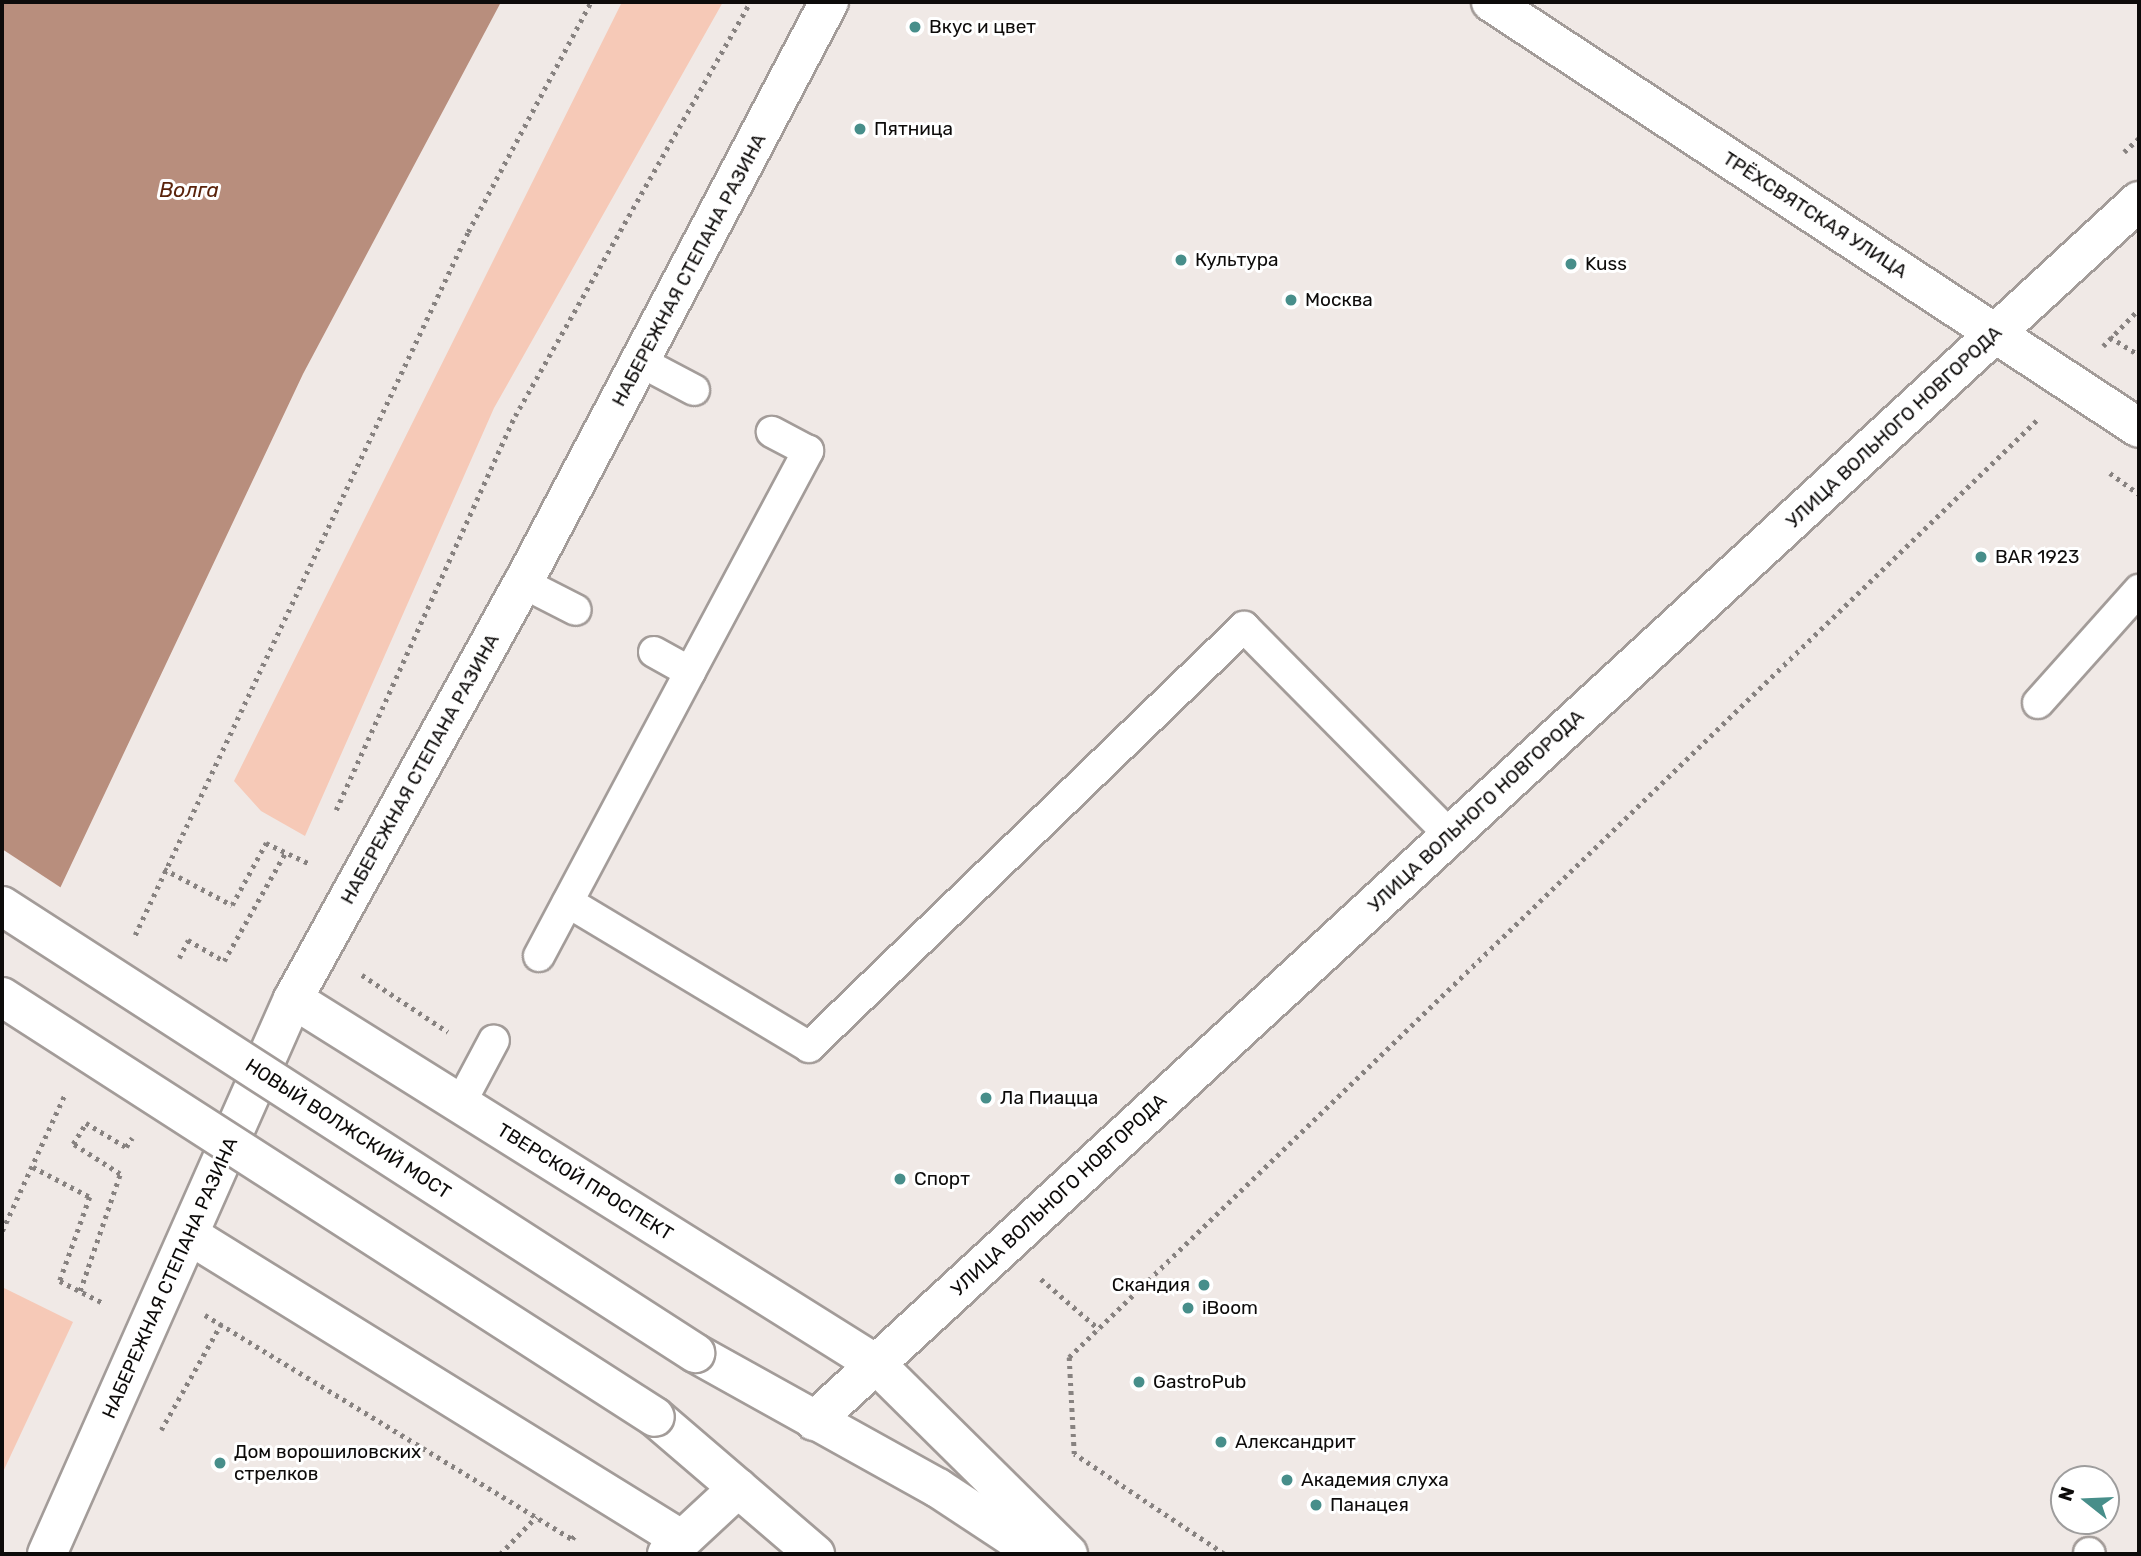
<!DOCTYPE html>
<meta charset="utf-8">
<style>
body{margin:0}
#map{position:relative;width:2141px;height:1556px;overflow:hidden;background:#f0e9e6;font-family:Rubik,sans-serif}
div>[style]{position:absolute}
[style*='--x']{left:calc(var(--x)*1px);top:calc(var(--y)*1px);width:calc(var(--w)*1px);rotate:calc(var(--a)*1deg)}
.green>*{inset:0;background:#f6c9b7}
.water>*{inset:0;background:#b88e7d}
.pier>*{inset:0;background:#f0e9e6}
.path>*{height:4.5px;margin-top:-2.25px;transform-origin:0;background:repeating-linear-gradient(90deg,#878280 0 3.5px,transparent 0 8.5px)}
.roads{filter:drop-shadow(2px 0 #a39c99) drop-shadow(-2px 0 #a39c99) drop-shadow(0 2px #a39c99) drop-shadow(0 -2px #a39c99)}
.service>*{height:30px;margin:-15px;padding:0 15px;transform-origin:15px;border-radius:15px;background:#fff}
.minor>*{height:38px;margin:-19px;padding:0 19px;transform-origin:19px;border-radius:19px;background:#fff}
.tertiary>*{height:38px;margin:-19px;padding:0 19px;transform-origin:19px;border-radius:19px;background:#fff}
.primary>*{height:38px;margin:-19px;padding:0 19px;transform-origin:19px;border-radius:19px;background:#fff}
.bridges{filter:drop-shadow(2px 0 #a39c99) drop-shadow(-2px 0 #a39c99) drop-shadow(0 2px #a39c99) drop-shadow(0 -2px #a39c99)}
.primary-bridge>*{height:38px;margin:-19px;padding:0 19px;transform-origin:19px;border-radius:19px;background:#fff}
.dots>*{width:19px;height:19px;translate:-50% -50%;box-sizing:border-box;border:4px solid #fff;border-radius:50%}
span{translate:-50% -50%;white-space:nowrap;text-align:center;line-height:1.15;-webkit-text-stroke:6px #fff;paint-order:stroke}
.poi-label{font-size:19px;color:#0d0b0a}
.left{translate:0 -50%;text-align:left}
.right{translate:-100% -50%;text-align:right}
.street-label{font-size:19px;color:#0d0b0a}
.water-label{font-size:21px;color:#5a230b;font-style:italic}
.frame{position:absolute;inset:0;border:4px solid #0d0b0a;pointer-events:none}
.north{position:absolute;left:2050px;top:1465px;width:70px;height:70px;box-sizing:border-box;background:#fff;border:2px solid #9e9d9d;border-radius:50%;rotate:288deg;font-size:19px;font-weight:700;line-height:28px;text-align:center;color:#0d0b0a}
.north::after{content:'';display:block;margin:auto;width:24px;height:32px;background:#478e8a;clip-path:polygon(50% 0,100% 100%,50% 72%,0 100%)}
</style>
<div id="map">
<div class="green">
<div style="clip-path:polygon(622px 2px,723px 2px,494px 408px,305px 836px,261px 811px,234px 781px)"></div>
<div style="clip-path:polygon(2px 1287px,73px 1322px,2px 1474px)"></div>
</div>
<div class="water">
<div style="clip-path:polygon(2px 2px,501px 2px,303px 374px,2px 1011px)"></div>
</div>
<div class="pier">
<div style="clip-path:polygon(2px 849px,63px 889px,2px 1015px)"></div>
</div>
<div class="path">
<div style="--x:2124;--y:152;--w:21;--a:-43"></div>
<div style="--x:2110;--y:337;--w:34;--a:32"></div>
<div style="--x:2103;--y:346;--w:52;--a:-45.8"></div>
<div style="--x:2110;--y:473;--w:36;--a:36"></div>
<div style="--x:336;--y:810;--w:433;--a:-65.6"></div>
<div style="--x:515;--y:416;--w:476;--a:-60.4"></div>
<div style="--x:164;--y:869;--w:77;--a:27.9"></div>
<div style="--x:232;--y:905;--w:71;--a:-61.3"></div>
<div style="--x:266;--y:843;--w:49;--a:25.5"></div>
<div style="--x:135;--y:935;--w:778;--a:-64.65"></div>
<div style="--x:468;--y:232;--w:261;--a:-61.9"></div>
<div style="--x:179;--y:958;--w:20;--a:-63"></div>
<div style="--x:188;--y:940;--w:42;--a:30.3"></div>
<div style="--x:224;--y:961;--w:124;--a:-60.5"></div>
<div style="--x:362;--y:975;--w:103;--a:33.5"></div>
<div style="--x:33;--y:1167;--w:64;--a:27.8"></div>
<div style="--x:90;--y:1197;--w:89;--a:109.7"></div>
<div style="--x:60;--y:1281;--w:48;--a:27.1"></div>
<div style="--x:2;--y:1231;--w:149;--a:-65.3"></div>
<div style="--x:1041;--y:1279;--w:77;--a:40.8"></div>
<div style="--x:80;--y:1291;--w:124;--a:-71.1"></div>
<div style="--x:120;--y:1174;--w:56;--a:-147.4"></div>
<div style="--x:73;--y:1144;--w:25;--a:-58"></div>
<div style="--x:86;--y:1123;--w:47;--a:31"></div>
<div style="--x:126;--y:1147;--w:11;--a:-56"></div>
<div style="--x:205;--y:1315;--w:430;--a:31.4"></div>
<div style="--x:572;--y:1539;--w:6;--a:-51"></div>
<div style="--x:161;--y:1430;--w:122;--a:-60.5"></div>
<div style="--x:500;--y:1554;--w:52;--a:-45.8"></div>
<div style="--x:1224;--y:1554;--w:180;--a:-146.3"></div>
<div style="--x:1074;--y:1454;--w:97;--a:-93"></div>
<div style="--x:1069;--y:1357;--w:1347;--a:-44.07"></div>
</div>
<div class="roads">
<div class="service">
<div style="--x:641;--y:362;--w:60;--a:27.8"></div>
<div style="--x:523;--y:583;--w:59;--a:27"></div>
<div style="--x:654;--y:652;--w:41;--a:29.1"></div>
<div style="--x:690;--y:672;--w:251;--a:-61.9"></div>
<div style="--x:808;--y:451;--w:41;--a:-152.2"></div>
<div style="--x:2038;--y:703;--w:152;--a:-48.2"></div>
<div style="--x:568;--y:902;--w:281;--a:31"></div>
<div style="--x:809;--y:1047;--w:605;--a:-43.99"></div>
<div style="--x:1244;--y:627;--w:293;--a:45.3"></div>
<div style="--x:539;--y:956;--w:322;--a:-62"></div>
<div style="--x:460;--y:1104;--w:72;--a:-62"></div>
<div style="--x:2089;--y:1553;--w:1;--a:45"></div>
</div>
<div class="minor">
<div style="--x:1491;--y:2;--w:775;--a:33.32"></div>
</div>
<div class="tertiary">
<div style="--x:293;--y:999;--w:688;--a:32.05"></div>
<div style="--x:876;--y:1364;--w:270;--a:44.7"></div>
<div style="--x:191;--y:1236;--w:577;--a:31.76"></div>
<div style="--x:814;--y:1421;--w:1801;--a:-42.64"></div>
<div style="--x:47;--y:1554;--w:607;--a:-66.1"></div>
<div style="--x:293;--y:999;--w:475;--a:-61.1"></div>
<div style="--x:523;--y:583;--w:657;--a:-62.23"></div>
<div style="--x:667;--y:1554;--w:97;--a:-42.9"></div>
</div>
<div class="primary">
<div style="--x:695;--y:1353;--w:278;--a:29.1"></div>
<div style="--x:938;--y:1488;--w:120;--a:33.4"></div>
<div style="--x:655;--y:1417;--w:211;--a:40.6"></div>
</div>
</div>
<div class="bridges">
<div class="primary-bridge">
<div style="--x:2;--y:906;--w:825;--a:32.82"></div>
<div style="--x:2;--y:997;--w:776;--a:32.75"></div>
</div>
</div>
<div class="dots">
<div style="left:915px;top:27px;background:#478e8a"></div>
<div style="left:860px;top:129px;background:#478e8a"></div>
<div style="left:1181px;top:260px;background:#478e8a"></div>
<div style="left:1571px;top:264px;background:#478e8a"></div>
<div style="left:1291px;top:300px;background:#478e8a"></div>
<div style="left:1981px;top:557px;background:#478e8a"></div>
<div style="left:986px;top:1098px;background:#478e8a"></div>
<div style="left:900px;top:1179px;background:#478e8a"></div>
<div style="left:1204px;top:1285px;background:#478e8a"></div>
<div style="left:1188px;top:1308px;background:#478e8a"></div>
<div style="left:1139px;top:1382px;background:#478e8a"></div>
<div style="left:1221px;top:1442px;background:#478e8a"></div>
<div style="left:220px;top:1463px;background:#478e8a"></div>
<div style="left:1287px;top:1480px;background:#478e8a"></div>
<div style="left:1316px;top:1505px;background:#478e8a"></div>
</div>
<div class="poi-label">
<span class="left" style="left:929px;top:27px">Вкус и цвет</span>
<span class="left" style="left:874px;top:129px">Пятница</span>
<span class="left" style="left:1195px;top:260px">Культура</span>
<span class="left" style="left:1585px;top:264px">Kuss</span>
<span class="left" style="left:1305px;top:300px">Москва</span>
<span class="left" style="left:1995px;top:557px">BAR 1923</span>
<span class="left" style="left:1000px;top:1098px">Ла Пиацца</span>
<span class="left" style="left:914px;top:1179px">Спорт</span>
<span class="right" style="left:1190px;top:1285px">Скандия</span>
<span class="left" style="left:1202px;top:1308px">iBoom</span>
<span class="left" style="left:1153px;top:1382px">GastroPub</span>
<span class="left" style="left:1235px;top:1442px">Александрит</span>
<span class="left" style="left:234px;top:1463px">Дом ворошиловских<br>стрелков</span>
<span class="left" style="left:1301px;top:1480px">Академия слуха</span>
<span class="left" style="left:1330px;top:1505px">Панацея</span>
</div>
<div class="street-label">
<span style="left:1815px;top:215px;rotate:33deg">ТРЁХСВЯТСКАЯ УЛИЦА</span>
<span style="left:689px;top:270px;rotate:-62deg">НАБЕРЕЖНАЯ СТЕПАНА РАЗИНА</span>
<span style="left:1894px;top:427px;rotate:-43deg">УЛИЦА ВОЛЬНОГО НОВГОРОДА</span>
<span style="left:420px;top:769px;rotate:-61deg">НАБЕРЕЖНАЯ СТЕПАНА РАЗИНА</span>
<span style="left:1476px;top:811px;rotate:-43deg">УЛИЦА ВОЛЬНОГО НОВГОРОДА</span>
<span style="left:348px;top:1129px;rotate:33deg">НОВЫЙ ВОЛЖСКИЙ МОСТ</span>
<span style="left:585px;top:1182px;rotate:32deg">ТВЕРСКОЙ ПРОСПЕКТ</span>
<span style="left:1059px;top:1195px;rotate:-43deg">УЛИЦА ВОЛЬНОГО НОВГОРОДА</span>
<span style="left:170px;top:1278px;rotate:-66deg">НАБЕРЕЖНАЯ СТЕПАНА РАЗИНА</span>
</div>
<div class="water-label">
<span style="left:189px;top:190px">Волга</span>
</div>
<div class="frame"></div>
<div class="north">N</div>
</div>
